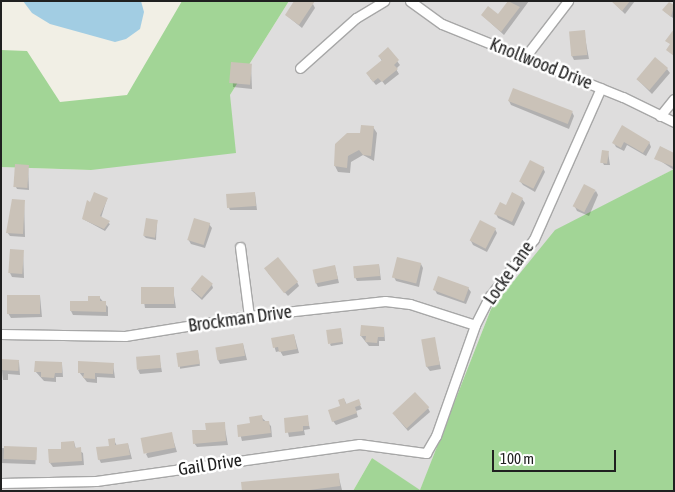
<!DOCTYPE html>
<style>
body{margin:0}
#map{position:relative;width:675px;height:492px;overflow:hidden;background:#f1efe5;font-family:"Asap Condensed",sans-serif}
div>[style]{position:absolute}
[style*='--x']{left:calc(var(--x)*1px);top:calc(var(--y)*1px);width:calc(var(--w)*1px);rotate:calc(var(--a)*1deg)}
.residential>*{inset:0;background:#dedddd}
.forest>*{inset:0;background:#a2d596}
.water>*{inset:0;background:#a2cde3}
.shadow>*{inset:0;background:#0003;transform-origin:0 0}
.building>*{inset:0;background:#cac2b8;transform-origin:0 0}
.roads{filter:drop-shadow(1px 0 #a7a7a7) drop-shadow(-1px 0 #a7a7a7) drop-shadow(0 1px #a7a7a7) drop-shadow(0 -1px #a7a7a7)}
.minor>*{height:9px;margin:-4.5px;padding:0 4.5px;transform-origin:4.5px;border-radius:4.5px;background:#fff}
span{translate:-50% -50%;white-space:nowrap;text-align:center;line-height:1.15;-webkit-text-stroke:5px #fff;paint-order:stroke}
.street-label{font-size:18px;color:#202020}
.frame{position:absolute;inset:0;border:2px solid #202020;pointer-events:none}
.scale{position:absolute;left:492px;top:450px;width:124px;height:22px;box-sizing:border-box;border:2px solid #202020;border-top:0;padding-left:6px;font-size:15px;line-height:18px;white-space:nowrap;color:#202020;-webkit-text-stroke:4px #fff;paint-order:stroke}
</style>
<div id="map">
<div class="residential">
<div style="clip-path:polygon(289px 1px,674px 1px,674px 169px,633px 191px,491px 309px,420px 491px,372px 458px,353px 491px,1px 491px,1px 167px,91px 170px,230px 95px)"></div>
</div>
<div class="forest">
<div style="clip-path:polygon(182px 1px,289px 1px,230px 95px,236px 153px,91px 170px,1px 167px,1px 50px,27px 51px,60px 102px,127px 95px)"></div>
<div style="clip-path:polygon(674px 169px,674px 491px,353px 491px,372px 458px,420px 490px,491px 309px,555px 230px)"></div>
</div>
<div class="water">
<div style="clip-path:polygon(23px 1px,141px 1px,144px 12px,140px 29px,126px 39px,115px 42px,50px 24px,32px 13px)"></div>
</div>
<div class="shadow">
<div style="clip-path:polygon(509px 1px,529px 1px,504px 35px,482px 15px,498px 16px)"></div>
<div style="clip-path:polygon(612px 1px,635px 1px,625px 14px)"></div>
<div style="clip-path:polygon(669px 3px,674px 7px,673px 18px,664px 11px)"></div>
<div style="clip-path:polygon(313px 4px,315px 8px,302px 28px,286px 15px)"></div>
<div style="clip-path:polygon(584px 32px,589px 59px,574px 60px,572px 56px)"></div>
<div style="clip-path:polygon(388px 49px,400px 65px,396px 69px,399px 74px,385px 85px,382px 81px,376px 85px,370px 78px,382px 61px,379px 56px)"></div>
<div style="clip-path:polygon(232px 63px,251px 65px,252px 89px,233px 87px)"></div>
<div style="clip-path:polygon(667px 69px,670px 73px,652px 94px,638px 80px)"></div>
<div style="clip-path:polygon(509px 101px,572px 112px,574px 116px,569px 129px,511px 105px)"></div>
<div style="clip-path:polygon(373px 127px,377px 133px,374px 161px,363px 155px,351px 162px,350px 173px,338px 172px,335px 166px,361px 134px)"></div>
<div style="clip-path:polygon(623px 127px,649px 142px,651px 147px,646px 156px,627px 145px,624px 151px,616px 147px,614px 143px)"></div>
<div style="clip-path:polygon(608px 152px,610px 165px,604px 165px,603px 163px)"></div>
<div style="clip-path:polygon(674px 154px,674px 170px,656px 158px)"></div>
<div style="clip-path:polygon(28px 166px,29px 190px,17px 189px,16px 187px)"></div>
<div style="clip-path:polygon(543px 168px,545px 172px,535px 192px,523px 185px,520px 181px)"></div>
<div style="clip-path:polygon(596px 191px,598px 195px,589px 216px,577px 211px,575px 207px)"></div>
<div style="clip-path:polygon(255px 194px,257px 210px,230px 210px,228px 206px)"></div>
<div style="clip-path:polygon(107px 199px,101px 218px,110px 224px,105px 231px,83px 219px,90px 203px)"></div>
<div style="clip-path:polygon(522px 199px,525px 203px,514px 226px,498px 218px,496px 214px)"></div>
<div style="clip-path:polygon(24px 201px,25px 237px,10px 236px,7px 232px)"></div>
<div style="clip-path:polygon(157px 221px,156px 240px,146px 238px,144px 236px)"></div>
<div style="clip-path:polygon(209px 224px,212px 228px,205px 248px,191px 244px,188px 239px)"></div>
<div style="clip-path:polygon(495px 229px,497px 233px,487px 252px,473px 245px,471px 241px)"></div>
<div style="clip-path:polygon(23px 251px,24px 278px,12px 277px,10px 273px)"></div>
<div style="clip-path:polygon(421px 264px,423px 268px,419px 287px,396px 281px,394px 277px)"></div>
<div style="clip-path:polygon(379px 265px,381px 280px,357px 281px,355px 277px)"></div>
<div style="clip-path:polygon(335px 267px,339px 283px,318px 287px,316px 283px)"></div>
<div style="clip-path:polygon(268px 273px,297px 282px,299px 286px,288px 296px)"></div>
<div style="clip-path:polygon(212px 285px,213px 288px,202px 300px,191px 290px)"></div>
<div style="clip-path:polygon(468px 288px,471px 292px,466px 304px,437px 294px,435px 290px)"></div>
<div style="clip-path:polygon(142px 289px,173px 289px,176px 308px,145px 308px)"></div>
<div style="clip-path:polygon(40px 296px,42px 317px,11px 318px,8px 313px)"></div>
<div style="clip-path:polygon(99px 297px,108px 307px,108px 316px,73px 315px,71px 311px)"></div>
<div style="clip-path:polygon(384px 328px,385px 341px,379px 341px,379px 346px,369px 346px,361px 336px)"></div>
<div style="clip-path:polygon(341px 331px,343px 344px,331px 346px,330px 344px)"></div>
<div style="clip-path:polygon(294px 335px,299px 353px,283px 356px,280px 351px,276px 352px,272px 339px)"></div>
<div style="clip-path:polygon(434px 339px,441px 369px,430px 371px,427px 367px)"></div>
<div style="clip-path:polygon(243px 344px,247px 360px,220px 364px,218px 360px)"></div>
<div style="left:198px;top:352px;width:14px;height:20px;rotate:82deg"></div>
<div style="clip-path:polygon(159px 356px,162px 372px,140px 374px,138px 370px)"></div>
<div style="clip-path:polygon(1px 361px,19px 362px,20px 375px,8px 374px,8px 380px,3px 380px)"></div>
<div style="clip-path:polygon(62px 364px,63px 377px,56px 377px,56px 382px,44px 381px,35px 371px)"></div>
<div style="clip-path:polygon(113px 364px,115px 378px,97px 377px,97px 383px,87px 382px,79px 372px)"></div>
<div style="clip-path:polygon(344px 399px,347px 405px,360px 405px,362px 409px,356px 411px,358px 417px,336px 425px,333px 421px)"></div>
<div style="clip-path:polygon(428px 408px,430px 412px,408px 431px,396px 417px)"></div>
<div style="clip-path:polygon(261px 417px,271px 426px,272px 437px,242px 441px,238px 426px,251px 424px)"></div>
<div style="clip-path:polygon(307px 417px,310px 429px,304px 430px,305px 435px,289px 437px,285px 419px)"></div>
<div style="clip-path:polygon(224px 423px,228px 445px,197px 447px,194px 443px)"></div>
<div style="clip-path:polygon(171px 433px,177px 452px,148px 458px,146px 454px)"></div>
<div style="clip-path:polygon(114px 440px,117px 446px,128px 444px,132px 459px,101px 463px,99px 459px)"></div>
<div style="clip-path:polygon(74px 442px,76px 449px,83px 453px,84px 465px,53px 467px,50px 463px)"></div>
<div style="left:1px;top:448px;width:35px;height:15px;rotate:2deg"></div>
<div style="clip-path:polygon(338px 474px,342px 490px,244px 491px)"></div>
</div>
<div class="building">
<div style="clip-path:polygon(294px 1px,315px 1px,299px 25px,285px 15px)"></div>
<div style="clip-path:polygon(508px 1px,520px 7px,501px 32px,481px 15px,488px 6px,498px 14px)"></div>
<div style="clip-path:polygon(611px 1px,630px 1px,622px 11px)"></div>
<div style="clip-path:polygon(669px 2px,674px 5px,671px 17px,662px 10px)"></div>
<div style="clip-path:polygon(674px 29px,674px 56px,666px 50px,670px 44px,665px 41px)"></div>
<div style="left:585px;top:30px;width:25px;height:16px;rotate:85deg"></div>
<div style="clip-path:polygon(388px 47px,399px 60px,394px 65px,398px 69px,382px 82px,378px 78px,373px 82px,366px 73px,382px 60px,378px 56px)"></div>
<div style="left:655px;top:57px;width:17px;height:29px;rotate:40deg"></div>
<div style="left:231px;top:62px;width:21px;height:21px;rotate:5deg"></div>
<div style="left:513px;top:88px;width:64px;height:14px;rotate:21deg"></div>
<div style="clip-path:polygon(361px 125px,374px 126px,371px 156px,363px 155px,359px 150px,348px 156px,347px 168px,334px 166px,335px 144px,347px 133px,360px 133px)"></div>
<div style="clip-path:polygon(622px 125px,650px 142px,643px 153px,624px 142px,621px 148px,612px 143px)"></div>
<div style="clip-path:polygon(660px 146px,674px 153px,674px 167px,654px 159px)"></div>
<div style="left:602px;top:150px;width:7px;height:13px;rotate:8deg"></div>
<div style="left:530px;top:160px;width:16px;height:24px;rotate:27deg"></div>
<div style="left:15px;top:164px;width:14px;height:23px;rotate:4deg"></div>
<div style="left:584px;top:184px;width:13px;height:25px;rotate:27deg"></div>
<div style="clip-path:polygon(94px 192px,108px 198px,100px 216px,110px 221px,104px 229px,82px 219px,87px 200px,90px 202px)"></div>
<div style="left:255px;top:192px;width:14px;height:29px;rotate:86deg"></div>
<div style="clip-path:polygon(512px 192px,523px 198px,512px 222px,494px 214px,500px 202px,506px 205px)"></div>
<div style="clip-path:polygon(12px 199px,25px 200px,23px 234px,6px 233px)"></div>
<div style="left:146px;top:218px;width:12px;height:18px;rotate:9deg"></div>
<div style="left:194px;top:218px;width:17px;height:23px;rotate:17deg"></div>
<div style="left:480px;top:220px;width:18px;height:23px;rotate:27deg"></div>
<div style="left:10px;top:249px;width:14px;height:24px;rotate:4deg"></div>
<div style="left:278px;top:257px;width:32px;height:18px;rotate:51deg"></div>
<div style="left:397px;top:257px;width:25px;height:21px;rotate:14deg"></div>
<div style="left:379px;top:264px;width:12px;height:26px;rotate:85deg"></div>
<div style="left:335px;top:265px;width:14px;height:23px;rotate:78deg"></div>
<div style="left:202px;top:275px;width:14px;height:18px;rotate:39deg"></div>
<div style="left:438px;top:276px;width:33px;height:15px;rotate:20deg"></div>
<div style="left:174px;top:287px;width:17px;height:33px;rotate:90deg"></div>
<div style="left:7px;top:295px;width:33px;height:19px"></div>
<div style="clip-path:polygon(88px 296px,100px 296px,100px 301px,106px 301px,106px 312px,70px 311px,70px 301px,88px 301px)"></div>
<div style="clip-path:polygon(361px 325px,384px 327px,384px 337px,378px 337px,377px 343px,365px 342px,366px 336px,360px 336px)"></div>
<div style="left:341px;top:328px;width:14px;height:15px;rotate:82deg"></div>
<div style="clip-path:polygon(294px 334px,297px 349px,279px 352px,278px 347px,273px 348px,271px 338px)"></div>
<div style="left:435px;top:337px;width:28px;height:14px;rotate:80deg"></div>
<div style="left:243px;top:343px;width:13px;height:28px;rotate:81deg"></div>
<div style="left:198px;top:350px;width:14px;height:22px;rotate:82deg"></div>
<div style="left:160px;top:355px;width:13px;height:24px;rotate:86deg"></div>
<div style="left:1px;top:359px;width:18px;height:11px;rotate:3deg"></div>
<div style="clip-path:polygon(35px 361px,62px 362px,62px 373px,55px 373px,54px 378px,41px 377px,41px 372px,34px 372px)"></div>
<div style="clip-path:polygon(78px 361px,114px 363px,113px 374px,95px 373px,95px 379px,83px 378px,84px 373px,78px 373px)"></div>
<div style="left:415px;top:392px;width:21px;height:31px;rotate:47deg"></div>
<div style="clip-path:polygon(344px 398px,346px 404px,359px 399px,361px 405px,355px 407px,357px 413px,332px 422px,328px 410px,340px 406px,338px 400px)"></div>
<div style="clip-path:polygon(262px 415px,263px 421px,269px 421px,271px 433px,238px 437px,237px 425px,250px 423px,249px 417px)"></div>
<div style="clip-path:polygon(308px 415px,309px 426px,303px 426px,303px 431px,285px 433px,284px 418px)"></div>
<div style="clip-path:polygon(225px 422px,226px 441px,193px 444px,192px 430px,206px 430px,205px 423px)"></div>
<div style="left:172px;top:432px;width:16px;height:32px;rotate:79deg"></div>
<div style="clip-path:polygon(115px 438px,115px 445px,128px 443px,130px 455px,98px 460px,96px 447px,109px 446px,108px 439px)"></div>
<div style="clip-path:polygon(74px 441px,75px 448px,81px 447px,82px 461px,49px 463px,48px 449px,61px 449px,61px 442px)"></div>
<div style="left:4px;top:446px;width:33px;height:13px;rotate:2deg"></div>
<div style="clip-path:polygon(339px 473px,340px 486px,302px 491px,242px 491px,241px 482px)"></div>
</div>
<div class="roads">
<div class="minor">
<div style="--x:410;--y:1;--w:39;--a:36"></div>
<div style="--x:442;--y:24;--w:195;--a:22"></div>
<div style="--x:623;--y:97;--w:57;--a:26.1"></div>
<div style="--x:525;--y:57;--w:71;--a:-52.5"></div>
<div style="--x:300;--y:68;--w:75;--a:-41.8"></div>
<div style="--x:356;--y:18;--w:33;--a:-31"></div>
<div style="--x:660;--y:116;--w:22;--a:-51"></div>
<div style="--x:240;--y:247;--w:70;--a:82.6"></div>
<div style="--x:1;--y:334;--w:124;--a:0.9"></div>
<div style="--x:125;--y:336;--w:126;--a:-9.2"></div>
<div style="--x:249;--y:316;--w:137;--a:-6.3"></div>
<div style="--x:385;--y:301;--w:25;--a:7"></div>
<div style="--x:410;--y:304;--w:68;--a:17.9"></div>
<div style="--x:1;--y:483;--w:95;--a:-1.2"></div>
<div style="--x:96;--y:481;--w:266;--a:-8"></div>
<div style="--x:359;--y:444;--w:68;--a:7.7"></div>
<div style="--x:426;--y:453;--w:20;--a:-60"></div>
<div style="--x:436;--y:436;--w:118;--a:-70.6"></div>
<div style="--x:475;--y:325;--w:33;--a:-63"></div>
<div style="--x:490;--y:296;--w:72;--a:-52.3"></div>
<div style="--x:534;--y:239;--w:165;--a:-66.1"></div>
</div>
</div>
<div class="street-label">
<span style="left:541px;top:64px;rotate:22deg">Knollwood Drive</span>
<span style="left:509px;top:273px;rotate:-55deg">Locke Lane</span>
<span style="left:240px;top:319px;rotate:-8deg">Brockman Drive</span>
<span style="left:210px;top:465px;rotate:-9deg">Gail Drive</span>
</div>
<div class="frame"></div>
<div class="scale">100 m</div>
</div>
